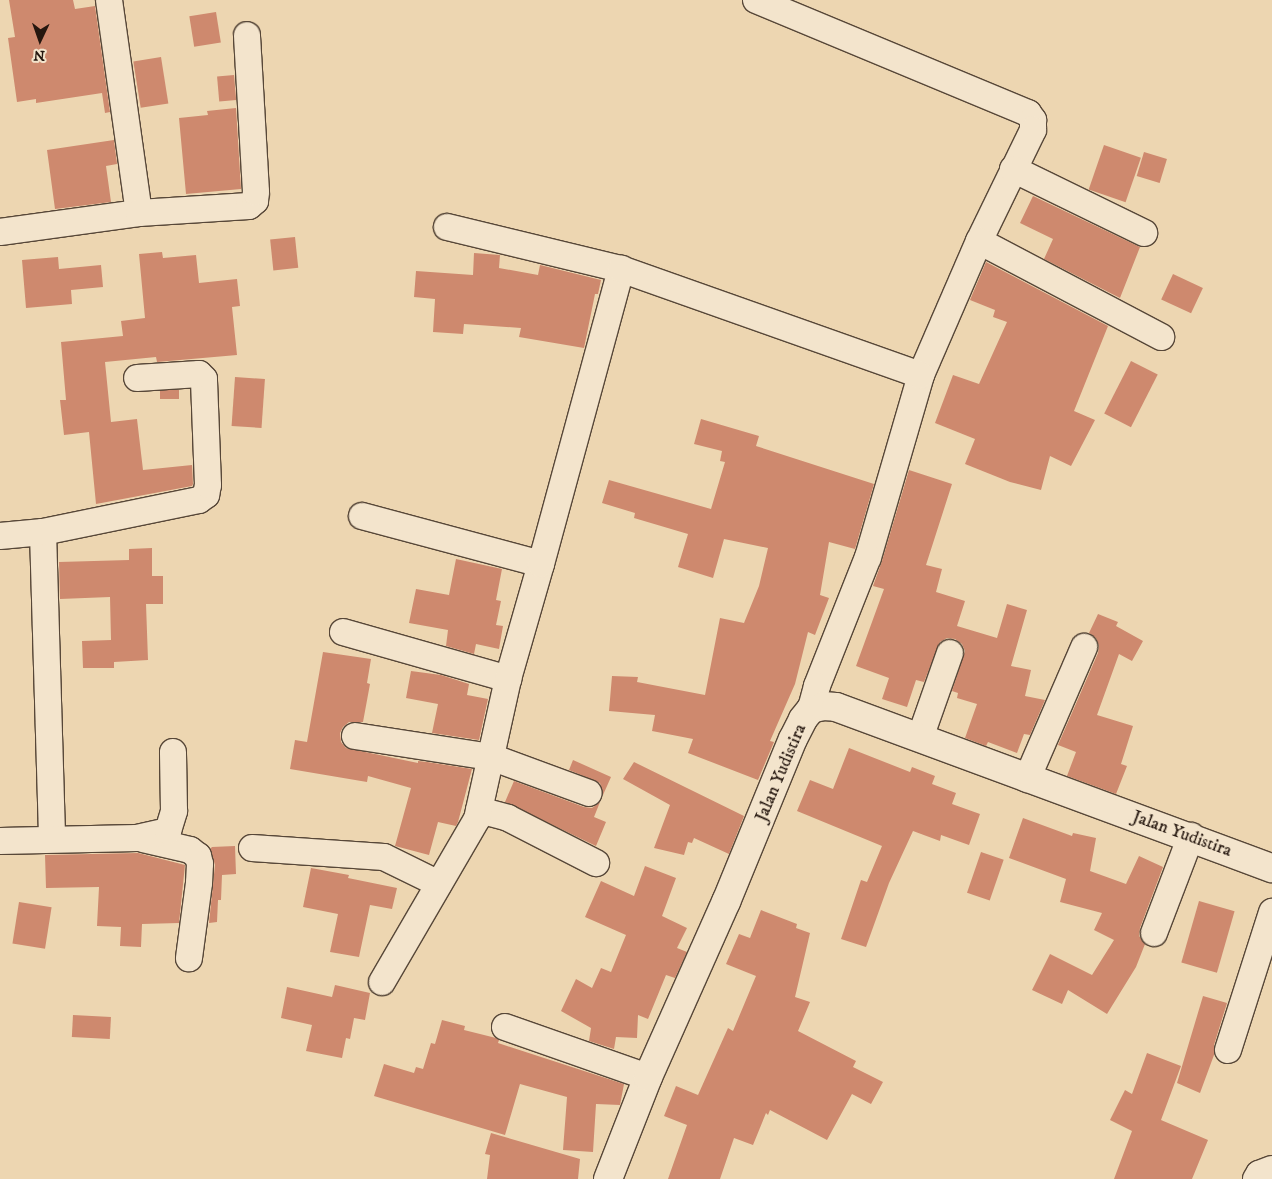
<!DOCTYPE html>
<style>
body{margin:0}
#map{position:relative;width:1272px;height:1179px;overflow:hidden;background:#edd6b1;font-family:"IM FELL DW Pica",serif}
div>[style]{position:absolute}
[style*='--x']{left:calc(var(--x)*1px);top:calc(var(--y)*1px);width:calc(var(--w)*1px);rotate:calc(var(--a)*1deg)}
.building>*{inset:0;background:#ce896e;transform-origin:0 0}
.roads{filter:drop-shadow(1px 0 #574738) drop-shadow(-1px 0 #574738) drop-shadow(0 1px #574738) drop-shadow(0 -1px #574738)}
.minor>*{height:26px;margin:-13px;padding:0 13px;transform-origin:13px;border-radius:13px;background:#f3e4cc}
.tertiary>*{height:28px;margin:-14px;padding:0 14px;transform-origin:14px;border-radius:14px;background:#f3e4cc}
span{translate:-50% -50%;white-space:nowrap;text-align:center;line-height:1.15;-webkit-text-stroke:5px #f3e4cc;paint-order:stroke}
.street-label{font-size:18px;color:#25170f}
.north{position:absolute;left:15px;top:15px;width:50px;height:50px;-webkit-text-stroke:4px #f3e4cc;paint-order:stroke;rotate:183deg;font-size:14px;font-weight:700;line-height:20px;text-align:center;color:#25170f}
.north::after{content:'';display:block;margin:auto;width:18px;height:22px;background:#25170f;clip-path:polygon(50% 0,100% 100%,50% 72%,0 100%)}
</style>
<div id="map">
<div class="building">
<div style="clip-path:polygon(9px 0,73px 0,75px 9px,95px 6px,110px 112px,105px 113px,102px 93px,36px 103px,36px 99px,17px 102px,8px 38px,15px 37px)"></div>
<div style="left:216px;top:12px;width:31px;height:27px;rotate:81deg"></div>
<div style="left:161px;top:57px;width:47px;height:28px;rotate:81deg"></div>
<div style="left:234px;top:75px;width:25px;height:17px;rotate:85deg"></div>
<div style="clip-path:polygon(236px 108px,241px 189px,186px 194px,179px 118px,208px 115px,207px 111px)"></div>
<div style="clip-path:polygon(114px 140px,117px 164px,106px 166px,111px 202px,55px 209px,47px 150px)"></div>
<div style="left:1104px;top:145px;width:39px;height:47px;rotate:19deg"></div>
<div style="left:1144px;top:152px;width:24px;height:25px;rotate:17deg"></div>
<div style="clip-path:polygon(1033px 196px,1140px 247px,1120px 298px,1044px 259px,1053px 239px,1020px 223px)"></div>
<div style="left:295px;top:237px;width:31px;height:25px;rotate:84deg"></div>
<div style="clip-path:polygon(162px 252px,163px 258px,196px 255px,199px 283px,237px 279px,240px 306px,232px 307px,237px 355px,157px 362px,156px 357px,105px 362px,111px 422px,137px 419px,143px 470px,192px 465px,193px 484px,192px 486px,96px 504px,89px 432px,64px 435px,60px 400px,66px 400px,61px 342px,123px 336px,121px 321px,145px 318px,139px 254px)"></div>
<div style="clip-path:polygon(474px 253px,500px 255px,499px 268px,538px 275px,540px 265px,601px 280px,598px 294px,595px 294px,584px 348px,519px 337px,521px 328px,464px 324px,463px 334px,433px 332px,435px 299px,414px 297px,416px 271px,473px 275px)"></div>
<div style="clip-path:polygon(58px 257px,59px 269px,101px 265px,103px 287px,71px 290px,72px 304px,26px 308px,22px 260px)"></div>
<div style="clip-path:polygon(986px 262px,1108px 326px,1074px 411px,1095px 420px,1071px 466px,1050px 456px,1041px 490px,1010px 482px,965px 464px,975px 439px,935px 423px,953px 375px,979px 384px,1007px 322px,993px 317px,995px 310px,970px 300px)"></div>
<div style="left:1173px;top:274px;width:33px;height:28px;rotate:25deg"></div>
<div style="left:1131px;top:361px;width:30px;height:59px;rotate:27deg"></div>
<div style="left:235px;top:377px;width:30px;height:49px;rotate:4deg"></div>
<div style="left:179px;top:390px;width:9px;height:19px;rotate:90deg"></div>
<div style="clip-path:polygon(701px 419px,759px 436px,756px 446px,874px 484px,855px 549px,829px 542px,820px 595px,829px 598px,815px 635px,808px 632px,795px 684px,770px 741px,774px 742px,758px 780px,688px 753px,693px 739px,652px 731px,655px 715px,609px 711px,612px 676px,638px 677px,637px 682px,705px 695px,720px 618px,744px 623px,759px 586px,768px 548px,724px 539px,713px 578px,678px 567px,688px 534px,634px 518px,635px 513px,602px 503px,609px 480px,711px 509px,725px 462px,720px 461px,722px 451px,694px 444px)"></div>
<div style="clip-path:polygon(909px 470px,952px 484px,926px 565px,942px 569px,936px 592px,965px 601px,957px 626px,997px 638px,1007px 604px,1027px 610px,1011px 666px,1031px 670px,1025px 696px,1045px 700px,1030px 735px,1024px 734px,1017px 753px,988px 742px,986px 746px,965px 738px,977px 704px,957px 698px,958px 693px,952px 691px,965px 651px,962px 644px,955px 639px,947px 638px,940px 642px,924px 682px,916px 680px,907px 707px,882px 699px,889px 678px,856px 666px,884px 589px,873px 586px,882px 561px)"></div>
<div style="clip-path:polygon(152px 548px,152px 576px,163px 576px,163px 604px,146px 604px,148px 660px,114px 662px,114px 668px,83px 668px,82px 641px,111px 640px,110px 597px,60px 599px,59px 562px,129px 560px,129px 549px)"></div>
<div style="clip-path:polygon(456px 559px,502px 569px,496px 600px,501px 601px,496px 625px,503px 626px,499px 649px,476px 644px,474px 654px,446px 646px,448px 630px,409px 623px,416px 589px,449px 595px)"></div>
<div style="clip-path:polygon(1098px 614px,1118px 622px,1116px 626px,1143px 641px,1132px 661px,1119px 654px,1097px 715px,1133px 726px,1121px 764px,1127px 766px,1116px 794px,1067px 776px,1076px 752px,1058px 745px,1098px 653px,1099px 646px,1096px 638px,1089px 633px)"></div>
<div style="clip-path:polygon(323px 652px,371px 659px,367px 683px,370px 684px,363px 722px,349px 722px,343px 727px,340px 733px,341px 742px,346px 748px,418px 763px,418px 761px,427px 762px,472px 769px,458px 822px,456px 826px,438px 822px,429px 855px,395px 846px,411px 788px,368px 776px,367px 782px,290px 769px,295px 740px,307px 742px)"></div>
<div style="clip-path:polygon(411px 671px,441px 675px,469px 684px,467px 695px,488px 699px,479px 740px,432px 733px,438px 704px,406px 698px)"></div>
<div style="clip-path:polygon(849px 748px,910px 772px,912px 767px,935px 776px,932px 784px,956px 793px,952px 804px,980px 814px,969px 845px,941px 835px,940px 841px,913px 831px,889px 883px,866px 947px,841px 939px,861px 880px,867px 882px,882px 846px,797px 811px,810px 780px,833px 789px)"></div>
<div style="clip-path:polygon(573px 760px,611px 777px,603px 795px,600px 783px,569px 770px)"></div>
<div style="clip-path:polygon(634px 762px,744px 816px,729px 854px,694px 838px,692px 843px,688px 842px,684px 855px,654px 848px,670px 805px,623px 779px)"></div>
<div style="clip-path:polygon(514px 781px,584px 807px,592px 808px,600px 802px,594px 817px,606px 822px,596px 846px,505px 802px)"></div>
<div style="clip-path:polygon(1023px 818px,1072px 836px,1073px 833px,1096px 838px,1090px 871px,1126px 884px,1139px 856px,1163px 867px,1140px 928px,1139px 936px,1145px 944px,1136px 967px,1107px 1014px,1068px 990px,1062px 1004px,1032px 990px,1050px 954px,1092px 975px,1114px 940px,1094px 930px,1102px 913px,1060px 902px,1066px 879px,1009px 858px)"></div>
<div style="clip-path:polygon(235px 846px,236px 874px,222px 875px,221px 900px,218px 900px,217px 922px,209px 923px,215px 865px,210px 849px,212px 847px)"></div>
<div style="left:981px;top:852px;width:24px;height:43px;rotate:19deg"></div>
<div style="clip-path:polygon(138px 853px,185px 865px,179px 923px,142px 924px,141px 947px,120px 946px,121px 927px,97px 926px,99px 887px,46px 888px,45px 855px)"></div>
<div style="clip-path:polygon(645px 866px,676px 878px,662px 916px,687px 928px,677px 948px,687px 952px,675px 978px,666px 975px,648px 1019px,638px 1015px,637px 1038px,616px 1037px,614px 1049px,589px 1041px,591px 1028px,561px 1011px,576px 979px,592px 988px,601px 968px,611px 972px,626px 935px,585px 917px,601px 881px,634px 896px)"></div>
<div style="clip-path:polygon(311px 868px,349px 875px,348px 878px,397px 888px,392px 909px,370px 905px,359px 957px,330px 952px,338px 914px,303px 907px)"></div>
<div style="left:1199px;top:901px;width:37px;height:64px;rotate:16deg"></div>
<div style="left:19px;top:902px;width:33px;height:42px;rotate:9deg"></div>
<div style="clip-path:polygon(761px 910px,797px 924px,796px 928px,810px 933px,795px 997px,810px 1002px,798px 1031px,856px 1061px,853px 1067px,883px 1082px,871px 1104px,852px 1094px,827px 1140px,770px 1110px,768px 1115px,766px 1113px,753px 1145px,734px 1138px,720px 1179px,668px 1179px,687px 1125px,664px 1116px,676px 1086px,698px 1095px,728px 1028px,733px 1031px,756px 976px,726px 964px,739px 934px,750px 938px)"></div>
<div style="clip-path:polygon(335px 985px,370px 993px,365px 1020px,354px 1018px,350px 1039px,346px 1038px,342px 1058px,306px 1051px,312px 1025px,281px 1018px,287px 987px,332px 997px)"></div>
<div style="clip-path:polygon(1203px 996px,1227px 1003px,1214px 1045px,1214px 1055px,1200px 1093px,1177px 1083px)"></div>
<div style="left:73px;top:1015px;width:38px;height:22px;rotate:3deg"></div>
<div style="clip-path:polygon(442px 1020px,465px 1026px,464px 1030px,496px 1038px,499px 1040px,498px 1043px,624px 1084px,620px 1105px,596px 1104px,593px 1152px,563px 1150px,567px 1097px,520px 1084px,505px 1135px,374px 1096px,384px 1064px,414px 1073px,416px 1067px,423px 1069px,431px 1043px,435px 1044px)"></div>
<div style="clip-path:polygon(1147px 1053px,1181px 1066px,1161px 1120px,1208px 1140px,1192px 1179px,1114px 1179px,1132px 1131px,1110px 1120px,1125px 1090px,1132px 1094px)"></div>
<div style="clip-path:polygon(491px 1133px,580px 1159px,578px 1179px,487px 1179px,490px 1155px,485px 1154px)"></div>
</div>
<div class="roads">
<div class="minor">
<div style="--x:109;--y:0;--w:215;--a:82"></div>
<div style="--x:756;--y:0;--w:295;--a:22.6"></div>
<div style="--x:1028;--y:113;--w:9;--a:54"></div>
<div style="--x:1033;--y:120;--w:10;--a:90"></div>
<div style="--x:1033;--y:130;--w:123;--a:115.9"></div>
<div style="--x:979;--y:241;--w:146;--a:113.4"></div>
<div style="--x:921;--y:375;--w:190;--a:106.2"></div>
<div style="--x:868;--y:557;--w:139;--a:111.6"></div>
<div style="--x:817;--y:686;--w:24;--a:105"></div>
<div style="--x:1013;--y:169;--w:146;--a:26"></div>
<div style="--x:447;--y:227;--w:179;--a:13.6"></div>
<div style="--x:0;--y:232;--w:140;--a:-7.8"></div>
<div style="--x:139;--y:213;--w:110;--a:-3.6"></div>
<div style="--x:249;--y:206;--w:8;--a:-40"></div>
<div style="--x:255;--y:201;--w:9;--a:-84"></div>
<div style="--x:256;--y:192;--w:157;--a:-93.3"></div>
<div style="--x:979;--y:241;--w:206;--a:27.8"></div>
<div style="--x:362;--y:516;--w:185;--a:15"></div>
<div style="--x:43;--y:532;--w:307;--a:88.3"></div>
<div style="--x:0;--y:536;--w:43;--a:-5.3"></div>
<div style="--x:43;--y:532;--w:159;--a:-11.6"></div>
<div style="--x:199;--y:500;--w:9;--a:-36"></div>
<div style="--x:206;--y:495;--w:10;--a:-79"></div>
<div style="--x:208;--y:485;--w:106;--a:-92.2"></div>
<div style="--x:204;--y:379;--w:7;--a:-135"></div>
<div style="--x:199;--y:374;--w:62;--a:176.3"></div>
<div style="--x:343;--y:632;--w:172;--a:15.9"></div>
<div style="--x:355;--y:736;--w:138;--a:8.8"></div>
<div style="--x:491;--y:757;--w:104;--a:20.2"></div>
<div style="--x:920;--y:738;--w:90;--a:-70.6"></div>
<div style="--x:1027;--y:779;--w:144;--a:-66.6"></div>
<div style="--x:479;--y:810;--w:30;--a:15"></div>
<div style="--x:508;--y:818;--w:99;--a:27.1"></div>
<div style="--x:143;--y:839;--w:48;--a:13.2"></div>
<div style="--x:190;--y:850;--w:10;--a:37"></div>
<div style="--x:198;--y:856;--w:8;--a:76"></div>
<div style="--x:200;--y:864;--w:19;--a:93"></div>
<div style="--x:199;--y:883;--w:76;--a:97.6"></div>
<div style="--x:0;--y:841;--w:137;--a:-1.3"></div>
<div style="--x:137;--y:838;--w:32;--a:-13"></div>
<div style="--x:168;--y:831;--w:21;--a:-73"></div>
<div style="--x:174;--y:811;--w:59;--a:-91"></div>
<div style="--x:252;--y:848;--w:132;--a:3.9"></div>
<div style="--x:384;--y:857;--w:61;--a:26.1"></div>
<div style="--x:1154;--y:933;--w:104;--a:-69.1"></div>
<div style="--x:382;--y:982;--w:189;--a:-59.8"></div>
<div style="--x:477;--y:819;--w:143;--a:-77.5"></div>
<div style="--x:508;--y:679;--w:120;--a:-74"></div>
<div style="--x:541;--y:564;--w:306;--a:-74.8"></div>
<div style="--x:621;--y:269;--w:318;--a:19.5"></div>
<div style="--x:505;--y:1027;--w:151;--a:19.3"></div>
<div style="--x:1228;--y:1050;--w:145;--a:-72.3"></div>
<div style="--x:1256;--y:1179;--w:6;--a:-59"></div>
<div style="--x:1259;--y:1174;--w:14;--a:-21"></div>
</div>
<div class="tertiary">
<div style="--x:608;--y:1179;--w:110;--a:-68.6"></div>
<div style="--x:648;--y:1077;--w:192;--a:-66"></div>
<div style="--x:726;--y:902;--w:176;--a:-67.7"></div>
<div style="--x:793;--y:739;--w:22;--a:-63"></div>
<div style="--x:803;--y:719;--w:13;--a:-51"></div>
<div style="--x:811;--y:709;--w:12;--a:-14"></div>
<div style="--x:823;--y:706;--w:13;--a:4"></div>
<div style="--x:836;--y:707;--w:465;--a:20.3"></div>
</div>
</div>
<div class="street-label">
<span style="left:781px;top:773px;rotate:-67deg">Jalan Yudistira</span>
<span style="left:1182px;top:834px;rotate:20deg">Jalan Yudistira</span>
</div>
<div class="north">N</div>
</div>
